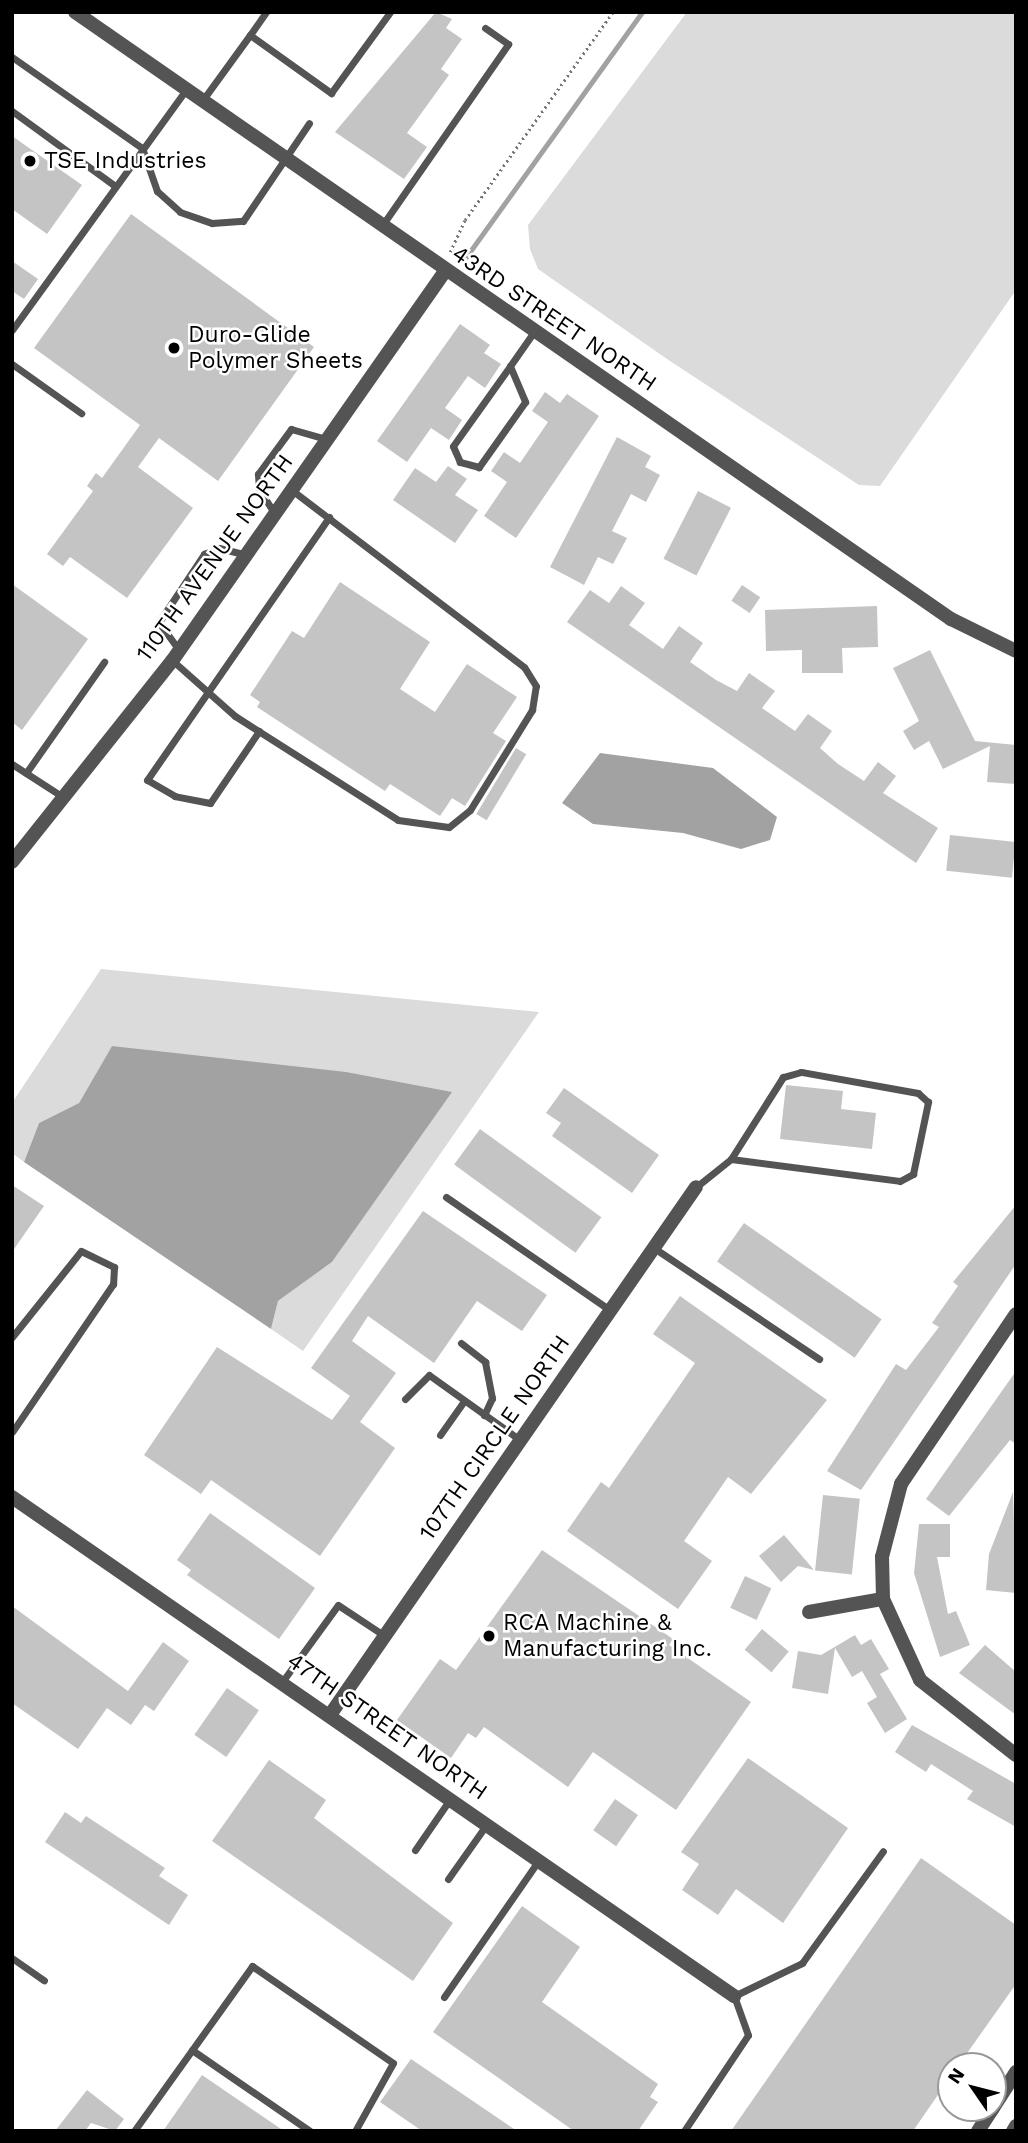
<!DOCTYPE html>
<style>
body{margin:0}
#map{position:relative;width:1028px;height:2143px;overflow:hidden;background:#fff;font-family:"Work Sans",sans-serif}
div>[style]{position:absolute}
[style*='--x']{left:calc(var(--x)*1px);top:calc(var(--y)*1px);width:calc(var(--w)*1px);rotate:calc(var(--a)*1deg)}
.green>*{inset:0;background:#dbdbdb}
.water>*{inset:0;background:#a2a2a2}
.stream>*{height:5px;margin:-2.5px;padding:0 2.5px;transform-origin:2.5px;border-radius:2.5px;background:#a2a2a2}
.building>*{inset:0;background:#c4c4c4;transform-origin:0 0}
.path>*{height:2.5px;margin-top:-1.25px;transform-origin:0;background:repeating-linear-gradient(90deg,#767676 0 2px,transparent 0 5.5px)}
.service>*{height:7px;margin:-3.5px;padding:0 3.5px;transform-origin:3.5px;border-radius:3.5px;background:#545454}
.minor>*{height:14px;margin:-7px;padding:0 7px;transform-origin:7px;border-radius:7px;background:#545454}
.tertiary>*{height:14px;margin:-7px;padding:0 7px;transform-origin:7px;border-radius:7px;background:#545454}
.dots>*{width:19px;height:19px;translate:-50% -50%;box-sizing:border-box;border:4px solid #fff;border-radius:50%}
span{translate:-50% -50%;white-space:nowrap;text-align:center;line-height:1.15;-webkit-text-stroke:5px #fff;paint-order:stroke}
.poi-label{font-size:23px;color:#000}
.left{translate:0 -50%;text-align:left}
.street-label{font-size:23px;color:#000}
.frame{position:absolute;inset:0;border:14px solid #000;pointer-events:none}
.north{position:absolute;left:937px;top:2052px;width:70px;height:70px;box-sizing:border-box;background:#fff;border:2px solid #999;border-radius:50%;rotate:305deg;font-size:19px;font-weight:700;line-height:28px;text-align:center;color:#000}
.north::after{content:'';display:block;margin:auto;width:24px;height:32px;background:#000;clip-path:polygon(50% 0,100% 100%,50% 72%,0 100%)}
</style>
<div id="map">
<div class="green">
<div style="clip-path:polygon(687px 12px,1016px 12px,1016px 290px,880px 486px,859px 485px,667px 359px,538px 269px,530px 249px,528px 225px)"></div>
<div style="clip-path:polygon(101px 969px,539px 1012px,303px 1351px,271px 1329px,278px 1301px,332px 1262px,451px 1092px,112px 1046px,79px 1103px,39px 1123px,24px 1162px,12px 1153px,12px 1103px)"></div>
</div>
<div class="water">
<div style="clip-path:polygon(600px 753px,713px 768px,777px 817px,770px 840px,741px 849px,683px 833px,593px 824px,562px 803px)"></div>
<div style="clip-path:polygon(112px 1046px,346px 1072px,452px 1092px,332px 1262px,278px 1301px,271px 1329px,24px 1162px,39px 1123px,79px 1103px)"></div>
</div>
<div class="stream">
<div style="--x:466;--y:257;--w:302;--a:-54.3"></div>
</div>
<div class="building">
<div style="clip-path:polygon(436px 12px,452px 19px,446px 28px,462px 39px,441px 69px,449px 75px,407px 133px,427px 147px,404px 179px,335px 132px)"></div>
<div style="clip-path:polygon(12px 136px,82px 185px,47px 234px,12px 209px)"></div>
<div style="clip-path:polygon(131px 214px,314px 347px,218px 481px,159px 438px,138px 467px,193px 508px,127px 598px,70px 557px,63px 566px,47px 554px,93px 491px,87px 486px,96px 473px,102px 478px,140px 425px,34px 348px)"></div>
<div style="clip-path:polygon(12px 261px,38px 279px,24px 299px,12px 291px)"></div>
<div style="clip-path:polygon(460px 324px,490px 345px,484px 353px,501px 364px,485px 388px,468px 376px,445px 408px,462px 420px,449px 440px,431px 428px,407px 462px,377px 441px)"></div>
<div style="clip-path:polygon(545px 392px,560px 403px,567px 394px,599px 416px,516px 538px,484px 516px,507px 482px,491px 471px,504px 452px,520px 463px,548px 422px,532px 411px)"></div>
<div style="clip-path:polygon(617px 437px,651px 456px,645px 467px,660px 475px,646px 502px,631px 494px,612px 531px,627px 538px,613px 564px,598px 557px,584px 585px,550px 567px)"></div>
<div style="clip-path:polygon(448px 466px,467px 479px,455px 495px,478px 510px,455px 543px,393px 500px,415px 468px,436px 482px)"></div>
<div style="left:698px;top:491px;width:37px;height:76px;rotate:27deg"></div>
<div style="clip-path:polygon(340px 582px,430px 642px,400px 689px,435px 712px,467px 664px,517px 697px,493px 733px,506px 741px,465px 806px,452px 798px,440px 816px,390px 784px,385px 791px,257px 707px,260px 702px,250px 695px,292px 631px,304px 638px)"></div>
<div style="clip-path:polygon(12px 584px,88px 639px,22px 730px,12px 722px)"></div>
<div style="left:742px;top:585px;width:22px;height:19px;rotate:34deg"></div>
<div style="clip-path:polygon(621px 586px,645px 603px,629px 625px,663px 649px,679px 626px,703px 643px,690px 662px,716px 680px,737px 691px,749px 673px,775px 691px,762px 708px,795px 731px,808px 714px,832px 731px,820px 748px,838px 764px,864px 781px,878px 762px,896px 776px,883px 793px,938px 828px,916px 863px,567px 622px,590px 590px,609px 603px)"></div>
<div style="clip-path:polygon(877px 606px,878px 647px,842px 648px,843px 673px,802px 673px,802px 650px,766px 651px,765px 610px)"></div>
<div style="clip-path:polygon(930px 650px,975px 741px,1016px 745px,1016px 784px,987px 782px,990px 746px,943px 769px,929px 741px,914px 750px,903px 731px,919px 721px,893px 668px)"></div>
<div style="left:516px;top:748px;width:12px;height:77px;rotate:31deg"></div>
<div style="left:950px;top:835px;width:66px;height:36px;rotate:6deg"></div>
<div style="clip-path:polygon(786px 1085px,843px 1091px,841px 1109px,876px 1113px,872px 1149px,780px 1139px)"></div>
<div style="clip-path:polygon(564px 1088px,659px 1155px,632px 1193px,552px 1136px,561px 1123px,546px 1113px)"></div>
<div style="left:480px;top:1129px;width:150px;height:44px;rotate:36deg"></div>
<div style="clip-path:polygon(12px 1185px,44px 1206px,12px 1252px)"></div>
<div style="clip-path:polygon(1016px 1205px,1016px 1264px,861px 1490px,827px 1471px,896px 1364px,906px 1370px,939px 1327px,932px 1323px,958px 1286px,953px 1282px)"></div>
<div style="clip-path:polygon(423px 1211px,547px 1295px,522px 1331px,477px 1301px,434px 1363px,368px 1316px,352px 1341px,396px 1373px,360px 1422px,395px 1448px,320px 1556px,211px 1480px,201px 1494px,144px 1455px,217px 1347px,332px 1420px,350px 1396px,311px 1368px)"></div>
<div style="left:744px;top:1223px;width:168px;height:47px;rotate:35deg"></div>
<div style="clip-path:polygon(680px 1296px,827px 1400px,751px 1494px,728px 1477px,684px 1541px,712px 1561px,678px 1609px,567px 1531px,601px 1482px,609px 1488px,695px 1363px,653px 1334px)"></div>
<div style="clip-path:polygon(1016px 1371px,1016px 1444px,1010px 1440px,949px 1516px,926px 1499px)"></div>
<div style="clip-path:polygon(1013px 1492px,1016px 1593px,986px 1590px,989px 1554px)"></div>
<div style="left:823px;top:1495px;width:37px;height:76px;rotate:6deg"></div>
<div style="clip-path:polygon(210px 1513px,315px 1588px,279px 1639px,187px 1575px,191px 1570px,177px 1560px)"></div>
<div style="clip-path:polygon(919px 1524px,950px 1524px,950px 1557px,937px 1557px,948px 1614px,956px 1611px,970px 1645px,940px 1657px,914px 1573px)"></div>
<div style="clip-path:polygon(784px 1535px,814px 1570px,798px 1566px,781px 1582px,759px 1556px)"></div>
<div style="clip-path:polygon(542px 1550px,673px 1639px,669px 1645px,751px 1702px,676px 1810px,593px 1752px,568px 1787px,484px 1727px,476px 1738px,468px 1733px,451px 1758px,397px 1720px,440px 1659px,456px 1670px)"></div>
<div style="left:745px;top:1576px;width:29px;height:35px;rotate:25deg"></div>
<div style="clip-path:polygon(12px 1606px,128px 1691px,163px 1642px,189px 1661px,154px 1711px,145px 1705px,131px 1725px,107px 1708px,78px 1749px,12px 1703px)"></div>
<div style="left:762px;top:1629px;width:35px;height:27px;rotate:40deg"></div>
<div style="clip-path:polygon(855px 1635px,861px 1645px,871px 1639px,889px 1669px,880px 1674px,907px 1719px,885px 1733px,867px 1703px,877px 1697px,862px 1671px,852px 1677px,835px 1648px,828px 1694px,792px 1688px,798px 1651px,821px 1655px)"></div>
<div style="clip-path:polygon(985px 1645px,1016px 1672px,1016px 1715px,959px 1673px)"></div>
<div style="left:227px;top:1688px;width:39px;height:57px;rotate:35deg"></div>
<div style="clip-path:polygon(912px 1725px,1016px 1784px,1016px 1827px,967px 1799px,973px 1791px,931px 1764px,926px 1772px,895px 1752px)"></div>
<div style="clip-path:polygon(748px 1758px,848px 1828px,783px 1923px,736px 1889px,718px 1915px,682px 1890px,699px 1864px,681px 1852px)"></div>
<div style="clip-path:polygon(269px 1760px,326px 1800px,314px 1818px,453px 1923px,413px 1981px,212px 1841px)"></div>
<div style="left:615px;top:1799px;width:28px;height:38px;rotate:35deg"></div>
<div style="clip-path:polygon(65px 1812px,81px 1823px,86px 1816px,165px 1868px,159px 1876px,188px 1895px,169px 1925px,45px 1842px)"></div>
<div style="clip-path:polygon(921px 1858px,1016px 1925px,1016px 1984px,958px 2066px,951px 2066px,951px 2076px,913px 2131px,731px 2131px)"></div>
<div style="clip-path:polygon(522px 1906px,580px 1947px,542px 2002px,658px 2084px,650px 2097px,658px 2102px,638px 2131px,574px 2131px,433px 2032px)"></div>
<div style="clip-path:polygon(411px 2059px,517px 2131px,422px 2131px,380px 2102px)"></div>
<div style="clip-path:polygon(202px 2075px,284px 2131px,163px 2131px)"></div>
<div style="clip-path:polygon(87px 2090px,124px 2119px,115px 2131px,91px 2123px,85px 2131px,55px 2131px)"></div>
</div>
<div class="path">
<div style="--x:450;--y:252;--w:35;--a:-65"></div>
<div style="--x:465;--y:220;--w:255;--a:-54.6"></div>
</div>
<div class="service">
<div style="--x:250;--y:35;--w:28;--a:-55"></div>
<div style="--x:12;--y:57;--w:159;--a:35"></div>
<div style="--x:142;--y:148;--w:46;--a:70.8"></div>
<div style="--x:157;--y:191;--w:31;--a:42"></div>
<div style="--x:180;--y:212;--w:34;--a:19"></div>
<div style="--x:212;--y:223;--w:31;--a:-4"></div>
<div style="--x:243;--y:221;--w:118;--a:-56"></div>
<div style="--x:202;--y:101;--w:82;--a:-54"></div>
<div style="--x:250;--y:35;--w:100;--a:35.6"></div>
<div style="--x:331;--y:93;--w:100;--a:-53.9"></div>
<div style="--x:12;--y:111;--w:126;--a:36"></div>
<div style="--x:381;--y:227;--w:223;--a:-55.2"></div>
<div style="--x:508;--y:44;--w:28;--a:-145"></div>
<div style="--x:12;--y:330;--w:296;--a:-54.1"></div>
<div style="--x:12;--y:364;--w:85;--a:35.4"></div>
<div style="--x:510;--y:366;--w:39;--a:67"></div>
<div style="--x:525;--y:402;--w:80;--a:125.3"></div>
<div style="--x:479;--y:467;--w:20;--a:-165"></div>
<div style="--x:460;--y:462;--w:17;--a:-114"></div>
<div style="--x:453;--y:446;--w:98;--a:-54.5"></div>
<div style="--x:510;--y:366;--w:40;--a:-55.1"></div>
<div style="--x:275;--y:514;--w:30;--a:-123"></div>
<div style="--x:259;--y:489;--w:15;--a:-94"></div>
<div style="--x:258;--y:474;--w:56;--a:-53.7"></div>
<div style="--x:291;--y:429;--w:37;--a:16"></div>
<div style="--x:179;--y:650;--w:34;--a:-126"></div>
<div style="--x:159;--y:622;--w:82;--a:-56.5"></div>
<div style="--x:204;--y:554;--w:16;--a:-22"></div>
<div style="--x:219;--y:548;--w:29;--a:14"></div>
<div style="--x:173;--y:661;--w:83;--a:41.6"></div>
<div style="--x:235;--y:716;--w:193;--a:32.5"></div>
<div style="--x:398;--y:820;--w:51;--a:7.8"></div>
<div style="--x:449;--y:827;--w:27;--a:-39"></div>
<div style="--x:470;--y:810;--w:118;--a:-58.2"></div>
<div style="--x:532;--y:710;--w:24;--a:-81"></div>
<div style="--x:536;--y:686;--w:22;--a:-122"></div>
<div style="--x:524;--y:667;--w:290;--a:-142.7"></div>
<div style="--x:259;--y:731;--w:87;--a:124.2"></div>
<div style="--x:210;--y:803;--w:36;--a:-169"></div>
<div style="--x:175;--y:796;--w:32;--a:-150"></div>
<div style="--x:147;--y:780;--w:320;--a:-55.3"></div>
<div style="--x:12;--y:764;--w:61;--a:32.9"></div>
<div style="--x:26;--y:773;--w:136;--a:-54.9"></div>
<div style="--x:696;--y:1187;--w:45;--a:-38.7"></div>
<div style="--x:731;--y:1159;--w:170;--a:7.4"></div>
<div style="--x:900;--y:1181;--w:15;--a:-28"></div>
<div style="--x:913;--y:1174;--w:74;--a:-78.2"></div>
<div style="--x:928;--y:1102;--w:13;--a:-138"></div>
<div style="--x:918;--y:1093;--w:119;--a:-169.8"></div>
<div style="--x:801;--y:1072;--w:19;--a:164"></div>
<div style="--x:783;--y:1077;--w:97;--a:122.4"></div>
<div style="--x:446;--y:1197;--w:199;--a:34.6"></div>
<div style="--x:654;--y:1248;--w:199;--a:33.9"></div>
<div style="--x:12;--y:1337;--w:110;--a:-51.3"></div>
<div style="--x:81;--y:1251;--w:37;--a:26"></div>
<div style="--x:114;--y:1267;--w:17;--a:93"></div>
<div style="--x:113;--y:1284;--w:179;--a:124.3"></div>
<div style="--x:461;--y:1343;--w:31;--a:38"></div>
<div style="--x:485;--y:1362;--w:37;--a:79"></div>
<div style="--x:492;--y:1398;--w:19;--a:115"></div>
<div style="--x:405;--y:1399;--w:34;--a:-45"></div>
<div style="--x:429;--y:1375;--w:112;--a:35.5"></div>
<div style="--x:440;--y:1435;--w:42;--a:-54.8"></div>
<div style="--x:282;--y:1682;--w:95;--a:-54"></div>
<div style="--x:338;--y:1605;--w:56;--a:33.4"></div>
<div style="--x:415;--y:1850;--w:62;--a:-55.5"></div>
<div style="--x:448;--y:1879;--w:67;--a:-54.7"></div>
<div style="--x:12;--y:1958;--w:39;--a:35"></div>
<div style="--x:444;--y:1997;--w:167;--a:-55.3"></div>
<div style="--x:192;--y:2050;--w:143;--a:34.5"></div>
<div style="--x:134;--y:2131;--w:203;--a:-54.4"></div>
<div style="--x:252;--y:1966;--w:171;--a:34.5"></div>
<div style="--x:393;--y:2063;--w:78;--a:119.2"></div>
<div style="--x:684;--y:2131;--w:115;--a:-56.3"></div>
<div style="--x:748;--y:2035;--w:41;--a:-109.7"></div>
<div style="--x:734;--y:1996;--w:76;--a:-25.9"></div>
<div style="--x:802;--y:1963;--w:138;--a:-54.1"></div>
</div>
<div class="minor">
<div style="--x:1016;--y:1314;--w:205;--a:124.1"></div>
<div style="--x:901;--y:1484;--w:75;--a:104.6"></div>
<div style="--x:882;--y:1557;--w:42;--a:88.6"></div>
<div style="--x:883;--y:1599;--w:89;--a:65.4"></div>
<div style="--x:920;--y:1680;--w:122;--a:38"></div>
<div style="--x:12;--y:1497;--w:878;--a:34.65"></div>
<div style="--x:809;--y:1612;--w:75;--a:-10"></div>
<div style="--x:330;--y:1715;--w:642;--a:-55.27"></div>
</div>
<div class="tertiary">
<div style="--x:75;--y:12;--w:1066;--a:34.72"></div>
<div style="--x:951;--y:619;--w:72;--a:26.2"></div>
<div style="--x:12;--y:862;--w:257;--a:-51.5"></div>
<div style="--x:172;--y:661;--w:475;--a:-55"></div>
<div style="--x:993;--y:2108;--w:43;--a:-57.4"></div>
<div style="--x:978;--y:2131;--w:27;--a:-57"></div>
<div style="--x:1013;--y:2131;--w:6;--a:-59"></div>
</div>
<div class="dots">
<div style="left:30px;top:161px;background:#000"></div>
<div style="left:174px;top:348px;background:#000"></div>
<div style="left:489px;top:1636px;background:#000"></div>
</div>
<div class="poi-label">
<span class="left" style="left:44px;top:161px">TSE Industries</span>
<span class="left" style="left:188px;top:348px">Duro-Glide<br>Polymer Sheets</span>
<span class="left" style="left:503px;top:1636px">RCA Machine &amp;<br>Manufacturing Inc.</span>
</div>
<div class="street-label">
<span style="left:554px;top:319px;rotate:34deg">43RD STREET NORTH</span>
<span style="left:215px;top:558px;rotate:-54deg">110TH AVENUE NORTH</span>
<span style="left:495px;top:1438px;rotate:-55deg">107TH CIRCLE NORTH</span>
<span style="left:387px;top:1727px;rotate:35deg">47TH STREET NORTH</span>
</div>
<div class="frame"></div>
<div class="north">N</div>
</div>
